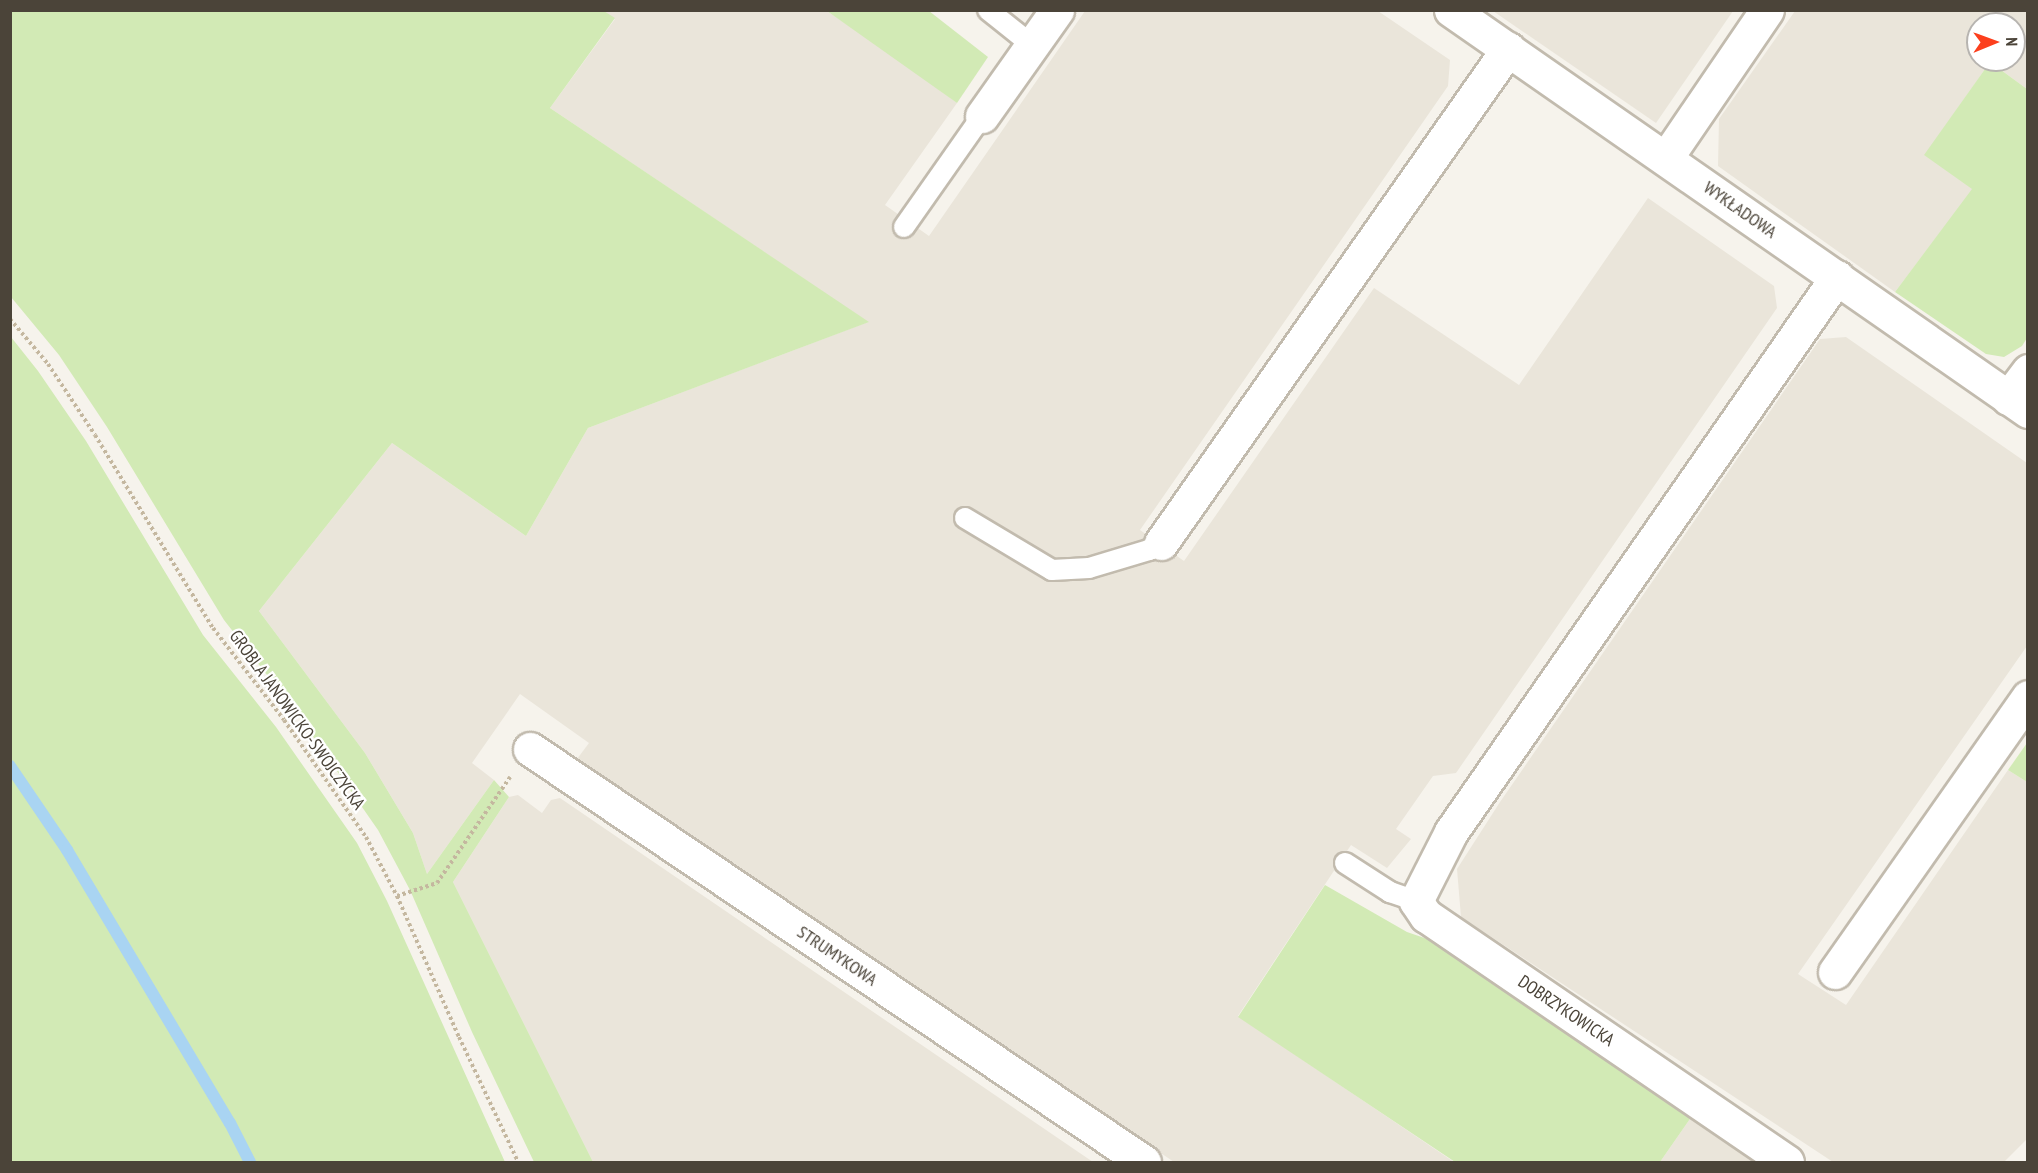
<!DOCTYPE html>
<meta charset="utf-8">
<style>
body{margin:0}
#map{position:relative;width:2038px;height:1173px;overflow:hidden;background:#f6f3ec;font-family:"PT Sans Narrow",sans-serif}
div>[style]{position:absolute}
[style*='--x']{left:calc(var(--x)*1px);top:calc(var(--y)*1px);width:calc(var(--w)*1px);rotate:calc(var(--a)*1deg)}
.residential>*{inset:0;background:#eae5da}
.green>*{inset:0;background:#d2eab5}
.stream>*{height:12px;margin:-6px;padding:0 6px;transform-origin:6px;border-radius:6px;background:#a9d4f2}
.path>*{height:4px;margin-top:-2px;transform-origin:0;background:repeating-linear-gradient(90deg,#c4b79f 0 3px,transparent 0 6px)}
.roads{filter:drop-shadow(2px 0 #c2bbae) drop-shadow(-2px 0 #c2bbae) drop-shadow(0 2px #c2bbae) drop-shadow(0 -2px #c2bbae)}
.lane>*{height:20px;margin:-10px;padding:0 10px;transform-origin:10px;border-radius:10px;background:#fff}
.street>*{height:33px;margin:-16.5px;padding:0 16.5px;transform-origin:16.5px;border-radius:16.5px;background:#fff}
span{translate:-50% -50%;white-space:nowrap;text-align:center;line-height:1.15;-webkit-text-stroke:4.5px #fff;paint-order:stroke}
.street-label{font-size:18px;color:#4b4439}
.frame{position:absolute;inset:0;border:12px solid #4b4439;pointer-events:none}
.north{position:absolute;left:1966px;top:12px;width:60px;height:60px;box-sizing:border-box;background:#fff;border:2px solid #b7b4b0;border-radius:50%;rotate:89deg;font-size:16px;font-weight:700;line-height:24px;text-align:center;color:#4b4439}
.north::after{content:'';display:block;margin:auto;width:21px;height:27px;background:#fc3f1d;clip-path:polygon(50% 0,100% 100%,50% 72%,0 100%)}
</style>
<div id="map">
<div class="residential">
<div style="clip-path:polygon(604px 11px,827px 11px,910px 67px,957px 103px,885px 205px,929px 236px,1085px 11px,1378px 11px,1450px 60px,1448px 86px,1140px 530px,1184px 561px,1374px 288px,1519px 385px,1648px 198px,1774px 286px,1777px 308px,1456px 773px,1433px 776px,1396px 829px,1411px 839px,1387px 868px,1351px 845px,1238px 1016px,1454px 1162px,1174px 1162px,577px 759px,589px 743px,520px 694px,472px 763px,494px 780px,427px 874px,413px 833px,365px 753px,259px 611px,392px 443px,526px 536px,588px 428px,868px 322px,550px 108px,615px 19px)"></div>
<div style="clip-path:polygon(1493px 11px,1733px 11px,1656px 123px)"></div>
<div style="clip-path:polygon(evenodd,1795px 11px,2027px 11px,2027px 89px,1990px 62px,1925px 155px,1973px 189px,1895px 292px,1718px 166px,1719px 119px,1795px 11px,1978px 24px,2014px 24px,2014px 60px,1978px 60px,1978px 24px)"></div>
<div style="clip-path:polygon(1846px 337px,2027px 463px,2027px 646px,1798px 974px,1846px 1005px,2008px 770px,2027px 782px,2027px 1139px,2004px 1162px,1833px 1162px,1461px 917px,1457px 869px,1500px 802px,1820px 339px)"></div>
<div style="clip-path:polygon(518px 795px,542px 813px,551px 800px,560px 798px,1093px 1162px,593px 1162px,453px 882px,509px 797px)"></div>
<div style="clip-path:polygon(1692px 1116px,1754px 1162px,1660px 1162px)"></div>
</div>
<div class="green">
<div style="clip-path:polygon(10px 11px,604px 11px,615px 18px,550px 108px,869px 322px,588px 428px,526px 536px,392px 443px,259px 611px,365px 753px,413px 833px,427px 874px,494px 780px,509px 797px,453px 882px,593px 1162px,534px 1162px,472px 1032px,410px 890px,378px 830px,296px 712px,224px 620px,107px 427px,59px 355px,11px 297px)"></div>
<div style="clip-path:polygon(827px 11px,929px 11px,988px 57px,957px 103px)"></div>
<div style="clip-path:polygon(1990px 62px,2027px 89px,2027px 338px,2022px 346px,2004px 357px,1986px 354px,1895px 292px,1972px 189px,1924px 155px)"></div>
<div style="clip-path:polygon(11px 337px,38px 371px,86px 441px,203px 635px,276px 727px,357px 843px,387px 901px,505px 1162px,11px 1162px)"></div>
<div style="clip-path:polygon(2027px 743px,2027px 782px,2008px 770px)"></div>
<div style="clip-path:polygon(1325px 885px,1407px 932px,1436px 942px,1692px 1116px,1660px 1162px,1455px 1162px,1238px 1017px)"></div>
</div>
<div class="stream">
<div style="--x:10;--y:766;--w:102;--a:55.8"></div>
<div style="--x:67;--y:850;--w:318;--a:59.2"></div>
<div style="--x:230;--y:1123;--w:44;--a:62.9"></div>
</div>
<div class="path">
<div style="--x:10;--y:319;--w:59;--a:49.8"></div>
<div style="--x:48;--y:364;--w:85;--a:56.5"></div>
<div style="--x:95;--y:435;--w:226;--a:58.6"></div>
<div style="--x:213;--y:628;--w:116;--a:52.3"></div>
<div style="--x:284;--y:720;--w:143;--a:55"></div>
<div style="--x:366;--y:837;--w:67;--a:62.3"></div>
<div style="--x:397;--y:896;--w:154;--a:66.3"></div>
<div style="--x:459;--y:1037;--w:138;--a:64.7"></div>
<div style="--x:397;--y:896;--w:42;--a:-18"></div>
<div style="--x:437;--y:883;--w:129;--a:-55.4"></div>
</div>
<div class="roads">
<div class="lane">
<div style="--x:988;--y:10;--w:56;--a:38.5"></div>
<div style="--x:904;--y:227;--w:136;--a:-54.9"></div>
<div style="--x:965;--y:518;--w:101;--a:30.9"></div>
<div style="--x:1052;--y:570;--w:37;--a:-3"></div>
<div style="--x:1089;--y:568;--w:63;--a:-16.7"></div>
<div style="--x:1149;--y:550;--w:14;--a:-30"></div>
<div style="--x:1345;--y:863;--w:54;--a:32.8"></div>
<div style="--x:1390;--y:892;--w:28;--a:19"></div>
</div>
<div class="street">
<div style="--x:1451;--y:10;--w:703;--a:34.8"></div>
<div style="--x:982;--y:116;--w:130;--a:-54.7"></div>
<div style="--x:1666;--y:158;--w:179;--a:-55.7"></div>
<div style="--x:2008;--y:398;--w:34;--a:-53"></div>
<div style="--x:1161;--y:543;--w:604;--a:-54.91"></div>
<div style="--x:530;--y:749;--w:740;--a:33.93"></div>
<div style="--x:1835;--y:972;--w:336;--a:-54.9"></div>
<div style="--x:1787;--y:1162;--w:437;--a:-145.7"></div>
<div style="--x:1426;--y:916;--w:18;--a:-124"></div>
<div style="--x:1416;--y:901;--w:77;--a:-63.1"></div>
<div style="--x:1451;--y:832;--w:676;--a:-55.18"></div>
</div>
</div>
<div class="street-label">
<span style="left:1740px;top:210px;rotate:35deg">WYKŁADOWA</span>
<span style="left:297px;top:720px;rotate:54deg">GROBLA JANOWICKO-SWOJCZYCKA</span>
<span style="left:837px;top:956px;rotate:34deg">STRUMYKOWA</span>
<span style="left:1566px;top:1011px;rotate:34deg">DOBRZYKOWICKA</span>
</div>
<div class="frame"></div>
<div class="north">N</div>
</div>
